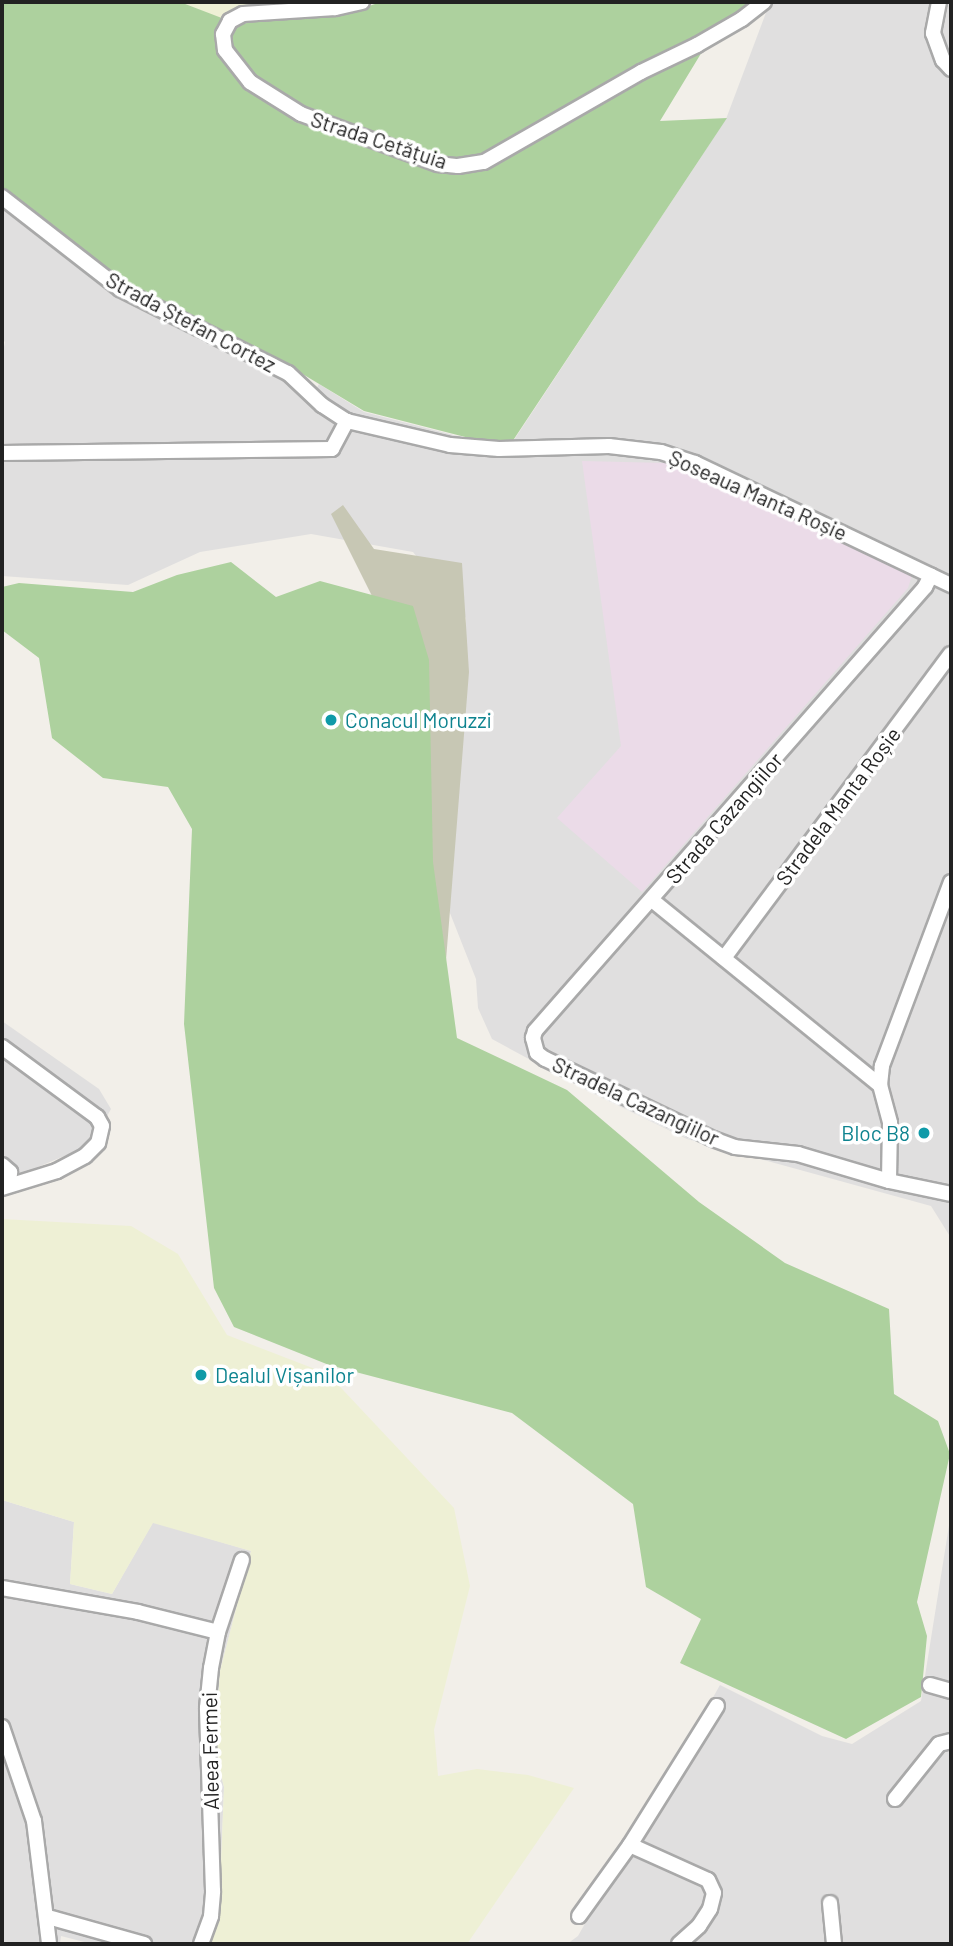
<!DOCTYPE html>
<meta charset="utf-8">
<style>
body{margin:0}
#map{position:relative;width:953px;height:1946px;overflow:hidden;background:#f2efe9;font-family:Barlow,sans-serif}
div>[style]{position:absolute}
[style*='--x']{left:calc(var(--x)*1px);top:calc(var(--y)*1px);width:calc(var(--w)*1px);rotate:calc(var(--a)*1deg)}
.residential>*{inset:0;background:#e0dfdf}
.industrial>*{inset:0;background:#ebdbe8}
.construction>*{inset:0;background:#c7c7b4}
.farmland>*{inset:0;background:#eef0d5}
.forest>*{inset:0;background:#add19e}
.roads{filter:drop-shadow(2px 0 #a9a9a9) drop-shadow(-2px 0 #a9a9a9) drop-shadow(0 2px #a9a9a9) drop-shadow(0 -2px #a9a9a9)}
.minor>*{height:14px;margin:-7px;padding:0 7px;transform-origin:7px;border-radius:7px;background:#fff}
.dots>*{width:19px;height:19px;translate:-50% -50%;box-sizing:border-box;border:4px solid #fff;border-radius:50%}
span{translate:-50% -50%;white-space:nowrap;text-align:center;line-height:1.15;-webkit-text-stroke:7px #fff;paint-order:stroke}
.street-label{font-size:21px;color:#222}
.culture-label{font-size:21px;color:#0d838f}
.left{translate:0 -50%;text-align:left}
.right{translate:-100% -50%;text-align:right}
.frame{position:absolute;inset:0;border:4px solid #222;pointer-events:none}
</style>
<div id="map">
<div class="residential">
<div style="clip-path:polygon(770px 2px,951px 2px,951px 1238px,931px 1206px,687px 1139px,586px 1090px,492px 1039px,478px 1008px,476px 979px,446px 903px,448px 819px,466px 618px,413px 552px,311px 534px,200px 552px,128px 585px,2px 576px,2px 356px,5px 342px,2px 339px,2px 202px,279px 376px,309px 401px,319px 384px,364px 412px,508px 449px,726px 119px)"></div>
<div style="clip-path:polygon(2px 1021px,99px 1089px,111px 1109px,101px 1127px,81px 1149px,2px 1182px)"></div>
<div style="clip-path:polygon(2px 1500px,74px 1522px,70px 1584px,112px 1594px,153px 1522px,251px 1551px,220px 1671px,215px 1750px,224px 1787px,221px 1863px,211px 1944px,92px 1944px,61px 1936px,60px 1944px,2px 1944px)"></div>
<div style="clip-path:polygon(951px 1513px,951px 1944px,567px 1944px,578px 1936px,720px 1685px,822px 1736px,852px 1744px,921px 1701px)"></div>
</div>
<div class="industrial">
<div style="clip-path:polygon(582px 461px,666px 463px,694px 471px,912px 575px,908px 588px,642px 892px,557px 818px,621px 746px)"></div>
</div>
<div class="construction">
<div style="clip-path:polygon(343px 505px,374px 549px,462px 563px,469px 672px,443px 998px,376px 604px,331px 514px)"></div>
</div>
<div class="farmland">
<div style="clip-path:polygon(180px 2px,331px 2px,246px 6px,222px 19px)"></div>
<div style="clip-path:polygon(2px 1219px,131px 1226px,178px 1254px,227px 1335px,328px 1374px,454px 1508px,470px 1586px,434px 1730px,438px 1776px,477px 1769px,528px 1775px,574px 1788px,467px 1944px,211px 1944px,221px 1863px,224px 1787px,215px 1750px,220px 1671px,251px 1551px,153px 1523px,112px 1594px,70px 1584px,74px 1522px,2px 1500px)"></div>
</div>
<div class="forest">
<div style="clip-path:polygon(2px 2px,180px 2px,240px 25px,257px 20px,348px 13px,381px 2px,756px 2px,708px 42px,660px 121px,727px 118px,508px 448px,364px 411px,266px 352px,118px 289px,2px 196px)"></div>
<div style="clip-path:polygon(231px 562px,276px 597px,320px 581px,413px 606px,429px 660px,433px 862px,457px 1038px,567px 1090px,699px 1202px,785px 1263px,889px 1309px,894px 1394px,938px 1421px,950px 1454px,917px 1602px,927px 1636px,921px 1697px,846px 1739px,680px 1663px,701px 1619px,646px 1587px,633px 1504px,512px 1413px,329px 1365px,234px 1327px,214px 1288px,184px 1024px,192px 829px,168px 787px,103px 778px,52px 738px,39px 658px,2px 630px,2px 587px,19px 583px,133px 592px,177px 575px)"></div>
</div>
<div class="roads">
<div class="minor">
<div style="--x:362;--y:2;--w:28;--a:167"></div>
<div style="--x:335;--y:8;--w:92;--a:176.3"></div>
<div style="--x:243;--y:14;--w:15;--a:152"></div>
<div style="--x:230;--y:21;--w:15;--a:118"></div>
<div style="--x:223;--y:34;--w:16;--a:83"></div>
<div style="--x:225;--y:50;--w:41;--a:52"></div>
<div style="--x:250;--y:82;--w:60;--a:32.1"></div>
<div style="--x:301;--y:114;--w:146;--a:20.1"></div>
<div style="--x:438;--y:164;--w:20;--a:6"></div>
<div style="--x:458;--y:166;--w:26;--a:-9"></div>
<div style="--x:484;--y:162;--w:181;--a:-29.8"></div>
<div style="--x:641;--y:72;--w:62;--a:-25.7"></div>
<div style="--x:697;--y:45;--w:52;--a:-30"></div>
<div style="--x:742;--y:19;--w:28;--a:-38"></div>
<div style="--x:939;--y:2;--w:32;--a:101"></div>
<div style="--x:933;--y:33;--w:29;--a:70"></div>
<div style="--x:943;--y:60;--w:12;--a:48"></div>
<div style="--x:2;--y:197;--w:150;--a:37.9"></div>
<div style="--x:120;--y:289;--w:188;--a:26.6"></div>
<div style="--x:288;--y:373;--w:47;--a:43.3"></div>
<div style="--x:322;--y:405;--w:30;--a:33"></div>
<div style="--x:347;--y:421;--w:106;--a:13.1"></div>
<div style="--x:450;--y:445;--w:49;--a:4.7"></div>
<div style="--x:499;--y:449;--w:110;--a:-1.6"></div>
<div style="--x:609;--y:446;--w:52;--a:6.6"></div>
<div style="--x:661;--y:452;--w:36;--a:18"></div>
<div style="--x:695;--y:463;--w:284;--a:25.5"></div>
<div style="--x:2;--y:453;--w:330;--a:-0.7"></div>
<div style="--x:332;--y:449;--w:32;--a:-62"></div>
<div style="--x:951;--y:882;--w:197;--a:110.6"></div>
<div style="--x:882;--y:1066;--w:19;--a:96"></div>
<div style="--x:880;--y:1085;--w:39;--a:75"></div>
<div style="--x:890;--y:1123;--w:58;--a:91"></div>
<div style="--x:889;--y:1181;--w:63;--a:11.8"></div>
<div style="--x:652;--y:900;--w:294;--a:39.1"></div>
<div style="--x:724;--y:958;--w:379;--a:-53.3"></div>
<div style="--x:2;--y:1047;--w:118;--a:36.4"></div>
<div style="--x:97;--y:1117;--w:10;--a:61"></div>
<div style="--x:102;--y:1126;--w:17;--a:103"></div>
<div style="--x:98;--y:1143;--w:18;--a:135"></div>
<div style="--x:85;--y:1156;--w:32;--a:152"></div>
<div style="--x:57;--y:1171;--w:58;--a:162.8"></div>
<div style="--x:2;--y:1165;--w:11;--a:41"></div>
<div style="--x:10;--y:1172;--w:13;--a:94"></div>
<div style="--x:889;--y:1181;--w:95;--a:-163.5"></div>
<div style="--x:798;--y:1154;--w:63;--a:-173.7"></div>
<div style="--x:735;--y:1147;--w:23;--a:-160"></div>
<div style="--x:713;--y:1139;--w:186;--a:-154.5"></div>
<div style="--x:545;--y:1059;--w:10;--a:-143"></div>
<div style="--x:537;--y:1053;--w:16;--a:-105"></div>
<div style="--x:533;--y:1038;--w:7;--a:-74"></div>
<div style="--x:535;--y:1031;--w:591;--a:-48.7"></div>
<div style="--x:925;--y:587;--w:13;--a:-63"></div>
<div style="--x:2;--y:1588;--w:138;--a:10"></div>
<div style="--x:138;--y:1612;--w:82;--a:14"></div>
<div style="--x:930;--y:1685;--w:22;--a:16"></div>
<div style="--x:2;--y:1727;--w:99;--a:71.2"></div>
<div style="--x:34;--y:1821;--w:124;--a:83"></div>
<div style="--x:895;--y:1799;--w:70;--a:-51.3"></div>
<div style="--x:939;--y:1744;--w:12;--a:-14"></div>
<div style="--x:630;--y:1845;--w:85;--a:24.2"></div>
<div style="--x:708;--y:1880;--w:14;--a:65"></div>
<div style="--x:714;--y:1893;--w:16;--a:104"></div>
<div style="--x:710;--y:1909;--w:20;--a:123"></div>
<div style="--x:699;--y:1926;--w:27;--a:138"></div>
<div style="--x:830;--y:1903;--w:41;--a:84.4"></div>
<div style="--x:579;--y:1916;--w:87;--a:-54.3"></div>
<div style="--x:630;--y:1845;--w:164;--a:-58"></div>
<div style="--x:48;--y:1917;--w:100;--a:15.7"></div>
<div style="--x:201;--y:1944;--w:30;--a:-70"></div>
<div style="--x:211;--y:1916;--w:25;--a:-85"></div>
<div style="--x:213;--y:1891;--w:183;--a:-91.9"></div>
<div style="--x:207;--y:1708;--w:40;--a:-84.3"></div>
<div style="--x:211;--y:1668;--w:37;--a:-79"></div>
<div style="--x:218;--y:1632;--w:76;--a:-71.6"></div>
</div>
</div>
<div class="dots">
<div style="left:331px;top:720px;background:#0f9aa8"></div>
<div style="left:924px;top:1133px;background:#0f9aa8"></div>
<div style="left:201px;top:1375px;background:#0f9aa8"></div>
</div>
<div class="street-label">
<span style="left:379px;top:140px;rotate:18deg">Strada Cetățuia</span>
<span style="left:191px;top:322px;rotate:28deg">Strada Ștefan Cortez</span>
<span style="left:758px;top:495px;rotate:24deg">Șoseaua Manta Roșie</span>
<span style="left:838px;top:806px;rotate:-53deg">Stradela Manta Roșie</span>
<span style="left:724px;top:818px;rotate:-49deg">Strada Cazangiilor</span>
<span style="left:636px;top:1101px;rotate:25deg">Stradela Cazangiilor</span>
<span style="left:210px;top:1751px;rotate:-91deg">Aleea Fermei</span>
</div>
<div class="culture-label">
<span class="left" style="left:345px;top:720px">Conacul Moruzzi</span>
<span class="right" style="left:910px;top:1133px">Bloc B8</span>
<span class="left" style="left:215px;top:1375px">Dealul Vișanilor</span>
</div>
<div class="frame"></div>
</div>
